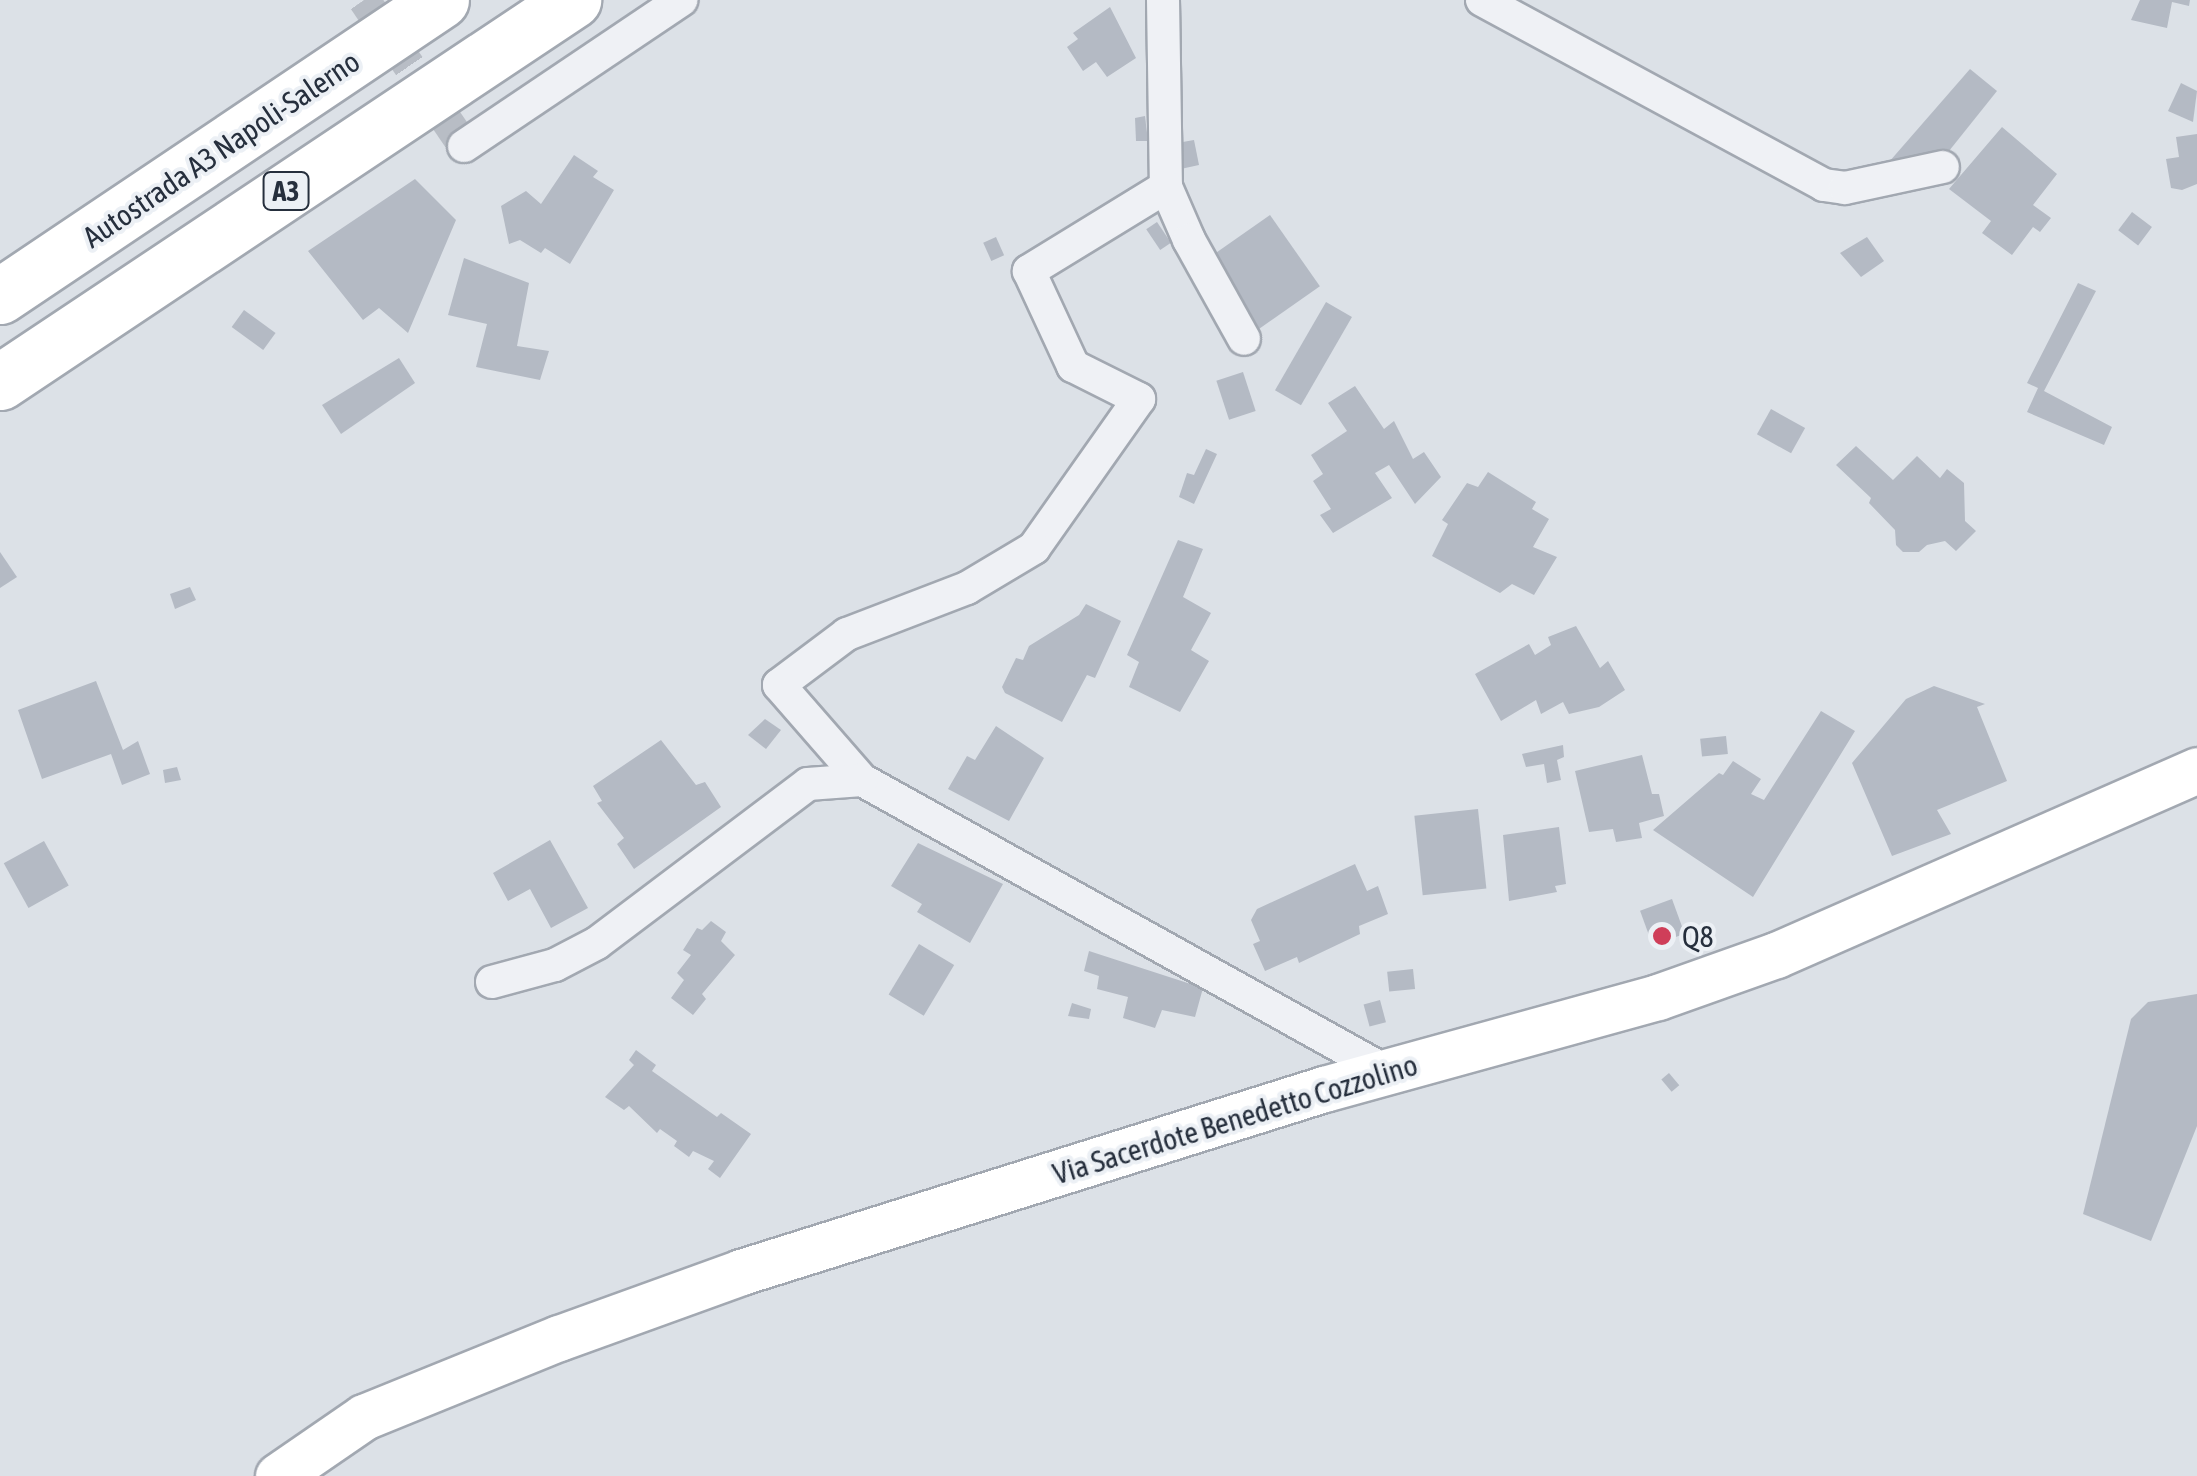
<!DOCTYPE html>
<style>
body{margin:0}
#map{position:relative;width:2197px;height:1476px;overflow:hidden;background:#dce1e7;font-family:"Asap Condensed",sans-serif}
div>[style]{position:absolute}
[style*='--x']{left:calc(var(--x)*1px);top:calc(var(--y)*1px);width:calc(var(--w)*1px);rotate:calc(var(--a)*1deg)}
.building>*{inset:0;background:#b4bac4;transform-origin:0 0}
.street-tunnel>*{height:32px;margin-top:-16px;transform-origin:0;background:repeating-linear-gradient(90deg,#b8bdc5 0 32px,transparent 0 48px)}
.roads{filter:drop-shadow(2px 0 #a2a8b1) drop-shadow(-2px 0 #a2a8b1) drop-shadow(0 2px #a2a8b1) drop-shadow(0 -2px #a2a8b1)}
.street>*{height:32px;margin:-16px;padding:0 16px;transform-origin:16px;border-radius:16px;background:#eff1f5}
.secondary>*{height:45px;margin:-22.5px;padding:0 22.5px;transform-origin:22.5px;border-radius:22.5px;background:#fff}
.highway>*{height:55px;margin:-27.5px;padding:0 27.5px;transform-origin:27.5px;border-radius:27.5px;background:#fff}
.dots>*{width:28px;height:28px;translate:-50% -50%;box-sizing:border-box;border:5px solid #ecf0f5;border-radius:50%}
span{translate:-50% -50%;white-space:nowrap;text-align:center;line-height:1.15;-webkit-text-stroke:8px #ecf0f5;paint-order:stroke}
.shield-label span{padding:2px 8px;background:#ecf0f5;border:2px solid;border-radius:8px;-webkit-text-stroke-width:0}
.shield-label{font-size:28px;color:#262f3d;font-weight:700}
.street-label{font-size:30px;color:#262f3d}
.poi-label{font-size:30px;color:#262f3d}
.left{translate:0 -50%;text-align:left}
</style>
<div id="map">
<div class="building">
<div style="clip-path:polygon(2140px 0,2190px 0,2189px 6px,2172px 2px,2167px 28px,2131px 20px)"></div>
<div style="clip-path:polygon(1110px 7px,1136px 58px,1107px 77px,1096px 62px,1083px 71px,1067px 47px,1078px 39px,1073px 33px)"></div>
<div style="clip-path:polygon(1970px 69px,1997px 91px,1945px 156px,1889px 162px)"></div>
<div style="clip-path:polygon(2181px 83px,2197px 91px,2193px 122px,2168px 111px)"></div>
<div style="clip-path:polygon(1145px 116px,1148px 141px,1136px 141px,1135px 118px)"></div>
<div style="clip-path:polygon(2002px 127px,2057px 174px,2033px 205px,2051px 218px,2040px 232px,2033px 227px,2012px 255px,1982px 233px,1991px 221px,1949px 189px)"></div>
<div style="clip-path:polygon(2197px 134px,2197px 184px,2182px 190px,2171px 188px,2166px 159px,2179px 157px,2176px 137px)"></div>
<div style="clip-path:polygon(1194px 140px,1199px 165px,1176px 170px,1177px 143px)"></div>
<div style="clip-path:polygon(574px 155px,598px 171px,593px 177px,614px 190px,570px 264px,545px 248px,541px 253px,520px 240px,509px 244px,501px 206px,526px 191px,541px 204px)"></div>
<div style="clip-path:polygon(415px 179px,456px 220px,408px 333px,379px 308px,363px 320px,308px 251px)"></div>
<div style="left:2132px;top:212px;width:25px;height:23px;rotate:37deg"></div>
<div style="left:1270px;top:215px;width:87px;height:74px;rotate:55deg"></div>
<div style="left:1157px;top:222px;width:25px;height:13px;rotate:56deg"></div>
<div style="left:996px;top:237px;width:20px;height:14px;rotate:66deg"></div>
<div style="clip-path:polygon(1867px 237px,1884px 261px,1861px 277px,1840px 253px)"></div>
<div style="clip-path:polygon(464px 258px,529px 283px,517px 346px,549px 351px,540px 380px,476px 367px,487px 324px,448px 315px)"></div>
<div style="clip-path:polygon(2078px 283px,2096px 291px,2044px 391px,2112px 427px,2104px 445px,2027px 412px,2038px 388px,2027px 383px)"></div>
<div style="left:1326px;top:302px;width:30px;height:102px;rotate:30deg"></div>
<div style="left:244px;top:310px;width:39px;height:21px;rotate:36deg"></div>
<div style="clip-path:polygon(399px 358px,415px 383px,341px 434px,322px 405px)"></div>
<div style="left:1243px;top:372px;width:41px;height:28px;rotate:72deg"></div>
<div style="clip-path:polygon(1355px 386px,1384px 429px,1394px 421px,1413px 459px,1424px 452px,1441px 477px,1415px 504px,1389px 465px,1375px 473px,1392px 498px,1333px 533px,1320px 515px,1331px 509px,1313px 481px,1323px 474px,1311px 455px,1347px 431px,1328px 403px)"></div>
<div style="left:1771px;top:409px;width:39px;height:29px;rotate:29deg"></div>
<div style="clip-path:polygon(1856px 446px,1893px 480px,1917px 456px,1940px 478px,1947px 469px,1964px 483px,1965px 521px,1976px 531px,1956px 551px,1945px 541px,1927px 545px,1919px 552px,1903px 552px,1896px 545px,1895px 530px,1869px 503px,1871px 498px,1836px 465px)"></div>
<div style="clip-path:polygon(1206px 449px,1217px 454px,1194px 504px,1179px 497px,1187px 473px,1194px 475px)"></div>
<div style="clip-path:polygon(1488px 472px,1536px 502px,1532px 509px,1549px 519px,1533px 547px,1557px 557px,1534px 595px,1512px 584px,1500px 593px,1432px 556px,1448px 524px,1442px 520px,1467px 483px,1478px 487px)"></div>
<div style="clip-path:polygon(1178px 540px,1203px 549px,1183px 597px,1211px 613px,1191px 650px,1209px 661px,1180px 712px,1129px 687px,1139px 662px,1127px 655px)"></div>
<div style="clip-path:polygon(0 552px,17px 577px,0 588px)"></div>
<div style="clip-path:polygon(190px 587px,196px 600px,175px 609px,170px 594px)"></div>
<div style="clip-path:polygon(1086px 604px,1121px 621px,1095px 678px,1087px 675px,1062px 722px,1005px 693px,1002px 687px,1016px 658px,1023px 660px,1029px 646px,1079px 615px)"></div>
<div style="clip-path:polygon(1576px 626px,1600px 668px,1608px 661px,1625px 690px,1599px 707px,1569px 714px,1563px 702px,1541px 714px,1536px 700px,1501px 721px,1475px 674px,1529px 644px,1535px 655px,1551px 645px,1548px 637px)"></div>
<div style="clip-path:polygon(96px 681px,123px 750px,138px 741px,150px 774px,122px 785px,111px 754px,42px 779px,18px 710px)"></div>
<div style="clip-path:polygon(1934px 686px,1985px 704px,1977px 707px,2007px 781px,1937px 810px,1951px 834px,1892px 856px,1852px 763px,1906px 699px)"></div>
<div style="clip-path:polygon(1821px 711px,1855px 731px,1753px 897px,1653px 830px,1719px 773px,1723px 775px,1733px 761px,1761px 779px,1751px 794px,1764px 800px)"></div>
<div style="clip-path:polygon(765px 719px,781px 730px,766px 749px,748px 735px)"></div>
<div style="clip-path:polygon(996px 726px,1044px 758px,1009px 821px,948px 789px,967px 756px,975px 760px)"></div>
<div style="left:1726px;top:736px;width:18px;height:26px;rotate:84deg"></div>
<div style="clip-path:polygon(661px 740px,696px 785px,705px 782px,721px 807px,634px 869px,617px 844px,624px 838px,597px 803px,602px 801px,593px 786px)"></div>
<div style="clip-path:polygon(1563px 745px,1564px 757px,1557px 760px,1561px 780px,1547px 783px,1544px 764px,1526px 767px,1522px 754px)"></div>
<div style="clip-path:polygon(1642px 755px,1652px 794px,1659px 794px,1664px 816px,1639px 823px,1642px 838px,1616px 842px,1613px 829px,1589px 832px,1575px 771px)"></div>
<div style="clip-path:polygon(177px 767px,181px 780px,165px 783px,163px 770px)"></div>
<div style="left:1478px;top:809px;width:80px;height:64px;rotate:84deg"></div>
<div style="clip-path:polygon(1559px 827px,1566px 884px,1555px 886px,1557px 892px,1509px 901px,1503px 835px)"></div>
<div style="clip-path:polygon(550px 840px,588px 908px,551px 928px,530px 889px,508px 901px,493px 873px)"></div>
<div style="left:44px;top:841px;width:51px;height:46px;rotate:61deg"></div>
<div style="clip-path:polygon(918px 843px,1003px 884px,970px 943px,917px 912px,922px 904px,891px 886px)"></div>
<div style="clip-path:polygon(1355px 864px,1367px 891px,1378px 886px,1388px 914px,1359px 926px,1360px 934px,1299px 963px,1297px 957px,1265px 971px,1253px 944px,1260px 941px,1251px 920px,1257px 909px)"></div>
<div style="left:1672px;top:899px;width:37px;height:34px;rotate:70deg"></div>
<div style="clip-path:polygon(711px 921px,726px 932px,721px 941px,735px 955px,702px 994px,706px 999px,693px 1015px,671px 998px,684px 980px,677px 973px,691px 955px,683px 950px,697px 928px,702px 930px)"></div>
<div style="left:919px;top:944px;width:41px;height:59px;rotate:31deg"></div>
<div style="clip-path:polygon(1089px 951px,1203px 988px,1195px 1017px,1162px 1010px,1155px 1028px,1123px 1018px,1128px 997px,1097px 989px,1099px 976px,1084px 971px)"></div>
<div style="left:1413px;top:969px;width:20px;height:26px;rotate:84deg"></div>
<div style="clip-path:polygon(2197px 994px,2197px 1126px,2151px 1241px,2083px 1214px,2131px 1019px,2148px 1002px)"></div>
<div style="left:1380px;top:1000px;width:23px;height:17px;rotate:75deg"></div>
<div style="clip-path:polygon(1072px 1003px,1091px 1009px,1089px 1019px,1068px 1016px)"></div>
<div style="clip-path:polygon(636px 1050px,656px 1065px,652px 1071px,717px 1117px,721px 1113px,751px 1134px,720px 1178px,708px 1169px,714px 1161px,693px 1151px,689px 1157px,674px 1146px,677px 1141px,660px 1129px,657px 1133px,629px 1106px,624px 1110px,605px 1097px,634px 1065px,629px 1060px)"></div>
<div style="left:1669px;top:1073px;width:16px;height:10px;rotate:50deg"></div>
</div>
<div class="street-tunnel">
<div style="--x:364;--y:0;--w:177;--a:55.6"></div>
</div>
<div class="roads">
<div class="street">
<div style="--x:1163;--y:0;--w:187;--a:89.1"></div>
<div style="--x:1166;--y:187;--w:58;--a:66.5"></div>
<div style="--x:1189;--y:240;--w:113;--a:60.9"></div>
<div style="--x:1482;--y:0;--w:389;--a:28.4"></div>
<div style="--x:1824;--y:185;--w:21;--a:8"></div>
<div style="--x:1845;--y:188;--w:100;--a:-12.1"></div>
<div style="--x:464;--y:146;--w:262;--a:-33.9"></div>
<div style="--x:1166;--y:187;--w:161;--a:148.5"></div>
<div style="--x:1029;--y:271;--w:105;--a:65.1"></div>
<div style="--x:1073;--y:366;--w:74;--a:26.6"></div>
<div style="--x:1139;--y:399;--w:182;--a:125.2"></div>
<div style="--x:1034;--y:548;--w:78;--a:149.2"></div>
<div style="--x:967;--y:588;--w:129;--a:159"></div>
<div style="--x:847;--y:634;--w:85;--a:143.1"></div>
<div style="--x:779;--y:685;--w:126;--a:48.9"></div>
<div style="--x:862;--y:780;--w:601;--a:29.08"></div>
<div style="--x:492;--y:982;--w:65;--a:-15.1"></div>
<div style="--x:555;--y:965;--w:47;--a:-27.6"></div>
<div style="--x:597;--y:943;--w:264;--a:-37"></div>
<div style="--x:808;--y:784;--w:54;--a:-4.2"></div>
</div>
<div class="secondary">
<div style="--x:278;--y:1476;--w:104;--a:-34.5"></div>
<div style="--x:364;--y:1417;--w:210;--a:-22.1"></div>
<div style="--x:559;--y:1338;--w:194;--a:-19.9"></div>
<div style="--x:741;--y:1272;--w:611;--a:-17.43"></div>
<div style="--x:1324;--y:1089;--w:346;--a:-15.4"></div>
<div style="--x:1658;--y:997;--w:125;--a:-19.6"></div>
<div style="--x:1776;--y:955;--w:460;--a:-23.7"></div>
</div>
<div class="highway">
<div style="--x:0;--y:296;--w:531;--a:-33.87"></div>
<div style="--x:0;--y:382;--w:689;--a:-33.69"></div>
</div>
</div>
<div class="dots">
<div style="left:1662px;top:936px;background:#cf3e59"></div>
</div>
<div class="shield-label">
<span style="left:286px;top:191px">A3</span>
</div>
<div class="street-label">
<span style="left:221px;top:149px;rotate:-34deg">Autostrada A3 Napoli-Salerno</span>
<span style="left:1235px;top:1119px;rotate:-17deg">Via Sacerdote Benedetto Cozzolino</span>
</div>
<div class="poi-label">
<span class="left" style="left:1682px;top:936px">Q8</span>
</div>
</div>
